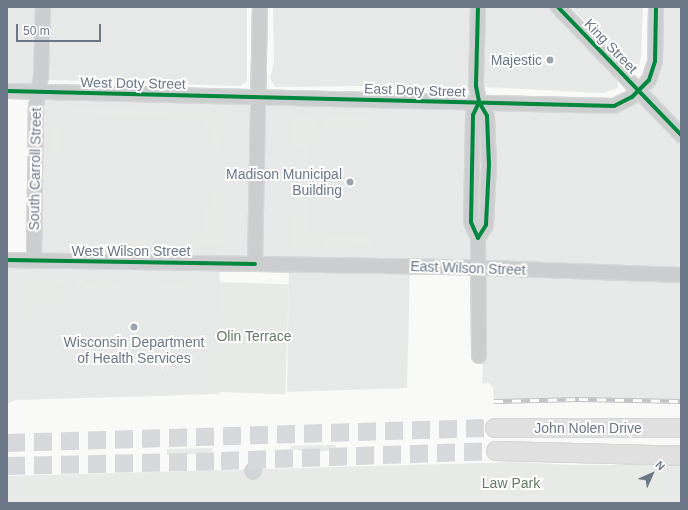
<!DOCTYPE html>
<style>
body{margin:0}
#map{position:relative;width:688px;height:510px;overflow:hidden;background:#f9f9f8;font-family:Arial,sans-serif}
div>[style]{position:absolute}
[style*='--x']{left:calc(var(--x)*1px);top:calc(var(--y)*1px);width:calc(var(--w)*1px);rotate:calc(var(--a)*1deg)}
.built>*{inset:0;background:#e7e9e9}
.green>*{inset:0;background:#e7eae6;transform-origin:0 0}
.water>*{inset:0;background:#cfd5d8}
.round{border-radius:50%}
.major-tunnel>*{height:18px;margin-top:-9px;transform-origin:0;background:repeating-linear-gradient(90deg,#d6d8dc 0 18px,transparent 0 27px)}
.roads{filter:drop-shadow(1px 0 #d6d7d7) drop-shadow(-1px 0 #d6d7d7) drop-shadow(0 1px #d6d7d7) drop-shadow(0 -1px #d6d7d7)}
.minor>*{height:14px;margin:-7px;padding:0 7px;transform-origin:7px;border-radius:7px;background:#cccdce}
.major>*{height:18px;margin:-9px;padding:0 9px;transform-origin:9px;border-radius:9px;background:#e0e0e1}
.rail>*{height:4.5px;margin-top:-2.25px;transform-origin:0;background:repeating-linear-gradient(90deg,#fff 0 9px,#c2c3c5 0 18px);box-sizing:border-box;border-block:1px solid #c2c3c5}
.cycleway>*{height:4px;margin:-2px;padding:0 2px;transform-origin:2px;border-radius:2px;background:#00873e}
.dots>*{width:11px;height:11px;translate:-50% -50%;box-sizing:border-box;border:2px solid #fff;border-radius:50%}
span{translate:-50% -50%;white-space:nowrap;text-align:center;line-height:1.15;-webkit-text-stroke:4px #fff;paint-order:stroke}
.street-label{font-size:14px;color:#6b7686}
.poi-label{font-size:14px;color:#6b7686}
.right{translate:-100% -50%;text-align:right}
.park-label{font-size:14px;color:#667965}
.frame{position:absolute;inset:0;border:8px solid #6b7686;pointer-events:none}
.north{position:absolute;left:632px;top:454px;width:40px;height:40px;-webkit-text-stroke:3px #fff;paint-order:stroke;rotate:45deg;font-size:11px;font-weight:700;line-height:16px;text-align:center;color:#6b7686}
.north::after{content:'';display:block;margin:auto;width:14px;height:18px;background:#6b7686;clip-path:polygon(50% 0,100% 100%,50% 72%,0 100%)}
.scale{position:absolute;left:16px;top:24px;width:85px;height:18px;box-sizing:border-box;border:2px solid #6b7686;border-top:0;padding-left:5px;font-size:12px;line-height:14px;white-space:nowrap;color:#6b7686;-webkit-text-stroke:3px #fff;paint-order:stroke}
</style>
<div id="map">
<div class="built">
<div style="clip-path:polygon(7px 7px,43px 7px,38px 91px,609px 106px,649px 80px,656px 7px,681px 7px,681px 401px,579px 399px,494px 401px,493px 387px,489px 383px,482px 384px,483px 365px,479px 356px,478px 268px,410px 266px,407px 388px,287px 392px,289px 266px,220px 262px,219px 394px,15px 400px,7px 404px,7px 260px,34px 260px,38px 92px,7px 91px)"></div>
<div style="clip-path:polygon(47px 7px,247px 7px,247px 81px,240px 86px,49px 80px)"></div>
<div style="clip-path:polygon(273px 7px,473px 7px,471px 87px,383px 89px,362px 86px,275px 87px,270px 78px,274px 62px)"></div>
<div style="clip-path:polygon(483px 7px,549px 7px,617px 79px,618px 88px,603px 93px,484px 87px)"></div>
<div style="clip-path:polygon(571px 7px,643px 7px,641px 58px,637px 71px,632px 73px,626px 69px,621px 59px)"></div>
</div>
<div class="green">
<div style="clip-path:polygon(62px 108px,169px 111px,169px 118px,72px 113px,72px 110px)"></div>
<div style="clip-path:polygon(173px 111px,221px 114px,224px 132px,218px 137px,218px 156px,214px 156px,214px 146px,204px 145px,204px 142px,212px 142px,212px 130px,205px 129px,205px 119px,173px 118px)"></div>
<div style="clip-path:polygon(54px 114px,54px 122px,58px 123px,58px 158px,50px 158px,50px 126px)"></div>
<div style="clip-path:polygon(293px 115px,316px 116px,315px 130px,311px 133px,312px 145px,309px 146px,308px 173px,304px 173px,304px 148px,293px 145px)"></div>
<div style="clip-path:polygon(325px 116px,368px 117px,367px 124px,363px 124px,362px 130px,331px 127px,331px 130px,325px 130px)"></div>
<div style="clip-path:polygon(301px 190px,307px 191px,307px 233px,313px 234px,313px 248px,291px 247px,291px 218px,297px 217px,297px 198px,300px 198px)"></div>
<div style="clip-path:polygon(213px 192px,222px 193px,223px 197px,222px 243px,219px 243px,219px 245px,183px 245px,183px 249px,179px 249px,176px 240px,202px 239px,203px 207px,213px 207px)"></div>
<div style="clip-path:polygon(323px 234px,373px 235px,373px 249px,370px 249px,369px 245px,350px 245px,350px 249px,323px 248px)"></div>
<div style="clip-path:polygon(102px 238px,149px 239px,149px 244px,140px 244px,140px 248px,102px 247px)"></div>
<div style="clip-path:polygon(17px 278px,65px 280px,65px 286px,56px 286px,56px 303px,25px 302px,22px 335px,23px 320px,16px 320px)"></div>
<div style="clip-path:polygon(76px 280px,83px 280px,88px 285px,95px 285px,99px 280px,109px 280px,109px 283px,118px 283px,118px 289px,84px 288px,84px 286px,76px 286px)"></div>
<div style="clip-path:polygon(154px 281px,160px 281px,160px 285px,165px 286px,172px 286px,176px 282px,192px 282px,196px 287px,187px 287px,187px 290px,154px 289px)"></div>
<div style="left:219px;top:282px;width:70px;height:110px;rotate:2deg"></div>
<div style="left:575px;top:285px;width:106px;height:2px;rotate:1deg"></div>
<div style="clip-path:polygon(321px 445px,335px 445px,337px 450px,313px 452px,290px 449px,291px 446px)"></div>
<div style="clip-path:polygon(212px 448px,213px 451px,200px 454px,167px 455px,167px 449px)"></div>
<div style="clip-path:polygon(519px 462px,571px 465px,681px 465px,681px 503px,7px 503px,7px 476px)"></div>
</div>
<div class="water">
<div class="round" style="left:244px;top:462px;width:18px;height:18px"></div>
</div>
<div class="major-tunnel">
<div style="--x:7;--y:443;--w:488;--a:-1.8"></div>
<div style="--x:7;--y:466;--w:214;--a:-1.3"></div>
<div style="--x:221;--y:461;--w:275;--a:-2.1"></div>
</div>
<div class="roads">
<div class="minor">
<div style="--x:478;--y:7;--w:79;--a:91.5"></div>
<div style="--x:476;--y:86;--w:16;--a:79"></div>
<div style="--x:479;--y:102;--w:16;--a:60"></div>
<div style="--x:487;--y:116;--w:49;--a:87.7"></div>
<div style="--x:489;--y:165;--w:60;--a:92.9"></div>
<div style="--x:486;--y:225;--w:15;--a:122"></div>
<div style="--x:478;--y:238;--w:118;--a:89.5"></div>
<div style="--x:558;--y:7;--w:178;--a:46.1"></div>
<div style="--x:7;--y:91;--w:607;--a:1.42"></div>
<div style="--x:614;--y:106;--w:20;--a:-27"></div>
<div style="--x:632;--y:97;--w:24;--a:-45"></div>
<div style="--x:649;--y:80;--w:20;--a:-72"></div>
<div style="--x:655;--y:61;--w:54;--a:-88.9"></div>
<div style="--x:478;--y:238;--w:17;--a:-114"></div>
<div style="--x:471;--y:222;--w:107;--a:-88.9"></div>
<div style="--x:473;--y:115;--w:14;--a:-65"></div>
<div style="--x:7;--y:260;--w:454;--a:0.9"></div>
<div style="--x:461;--y:267;--w:220;--a:2.1"></div>
<div style="--x:34;--y:260;--w:153;--a:-89.3"></div>
<div style="--x:36;--y:107;--w:32;--a:-81"></div>
<div style="--x:41;--y:75;--w:68;--a:-88.3"></div>
<div style="--x:255;--y:264;--w:257;--a:-88.9"></div>
</div>
<div class="major">
<div style="--x:495;--y:428;--w:186;--a:0"></div>
<div style="--x:496;--y:451;--w:185;--a:1.5"></div>
</div>
</div>
<div class="rail">
<div style="--x:494;--y:401;--w:85;--a:-1.3"></div>
<div style="--x:579;--y:399;--w:102;--a:1.1"></div>
</div>
<div class="cycleway">
<div style="--x:478;--y:7;--w:79;--a:91.5"></div>
<div style="--x:476;--y:86;--w:16;--a:79"></div>
<div style="--x:479;--y:102;--w:16;--a:60"></div>
<div style="--x:487;--y:116;--w:49;--a:87.7"></div>
<div style="--x:489;--y:165;--w:60;--a:92.9"></div>
<div style="--x:486;--y:225;--w:15;--a:122"></div>
<div style="--x:478;--y:238;--w:17;--a:-114"></div>
<div style="--x:471;--y:222;--w:107;--a:-88.9"></div>
<div style="--x:473;--y:115;--w:14;--a:-65"></div>
<div style="--x:558;--y:7;--w:178;--a:46.1"></div>
<div style="--x:7;--y:91;--w:607;--a:1.42"></div>
<div style="--x:614;--y:106;--w:20;--a:-27"></div>
<div style="--x:632;--y:97;--w:24;--a:-45"></div>
<div style="--x:649;--y:80;--w:20;--a:-72"></div>
<div style="--x:655;--y:61;--w:54;--a:-88.9"></div>
<div style="--x:7;--y:260;--w:248;--a:0.9"></div>
</div>
<div class="dots">
<div style="left:550px;top:60px;background:#9da4ae"></div>
<div style="left:350px;top:182px;background:#9da4ae"></div>
<div style="left:134px;top:327px;background:#9da4ae"></div>
</div>
<div class="street-label">
<span style="left:611px;top:46px;rotate:46deg">King Street</span>
<span style="left:133px;top:83px;rotate:1deg">West Doty Street</span>
<span style="left:415px;top:90px;rotate:2deg">East Doty Street</span>
<span style="left:35px;top:169px;rotate:-89deg">South Carroll Street</span>
<span style="left:131px;top:251px">West Wilson Street</span>
<span style="left:468px;top:268px;rotate:2deg">East Wilson Street</span>
<span style="left:588px;top:428px">John Nolen Drive</span>
</div>
<div class="poi-label">
<span class="right" style="left:542px;top:60px">Majestic</span>
<span class="right" style="left:342px;top:182px">Madison Municipal<br>Building</span>
<span style="left:134px;top:350px">Wisconsin Department<br>of Health Services</span>
</div>
<div class="park-label">
<span style="left:254px;top:336px">Olin Terrace</span>
<span style="left:511px;top:483px">Law Park</span>
</div>
<div class="frame"></div>
<div class="north">N</div>
<div class="scale">50 m</div>
</div>
